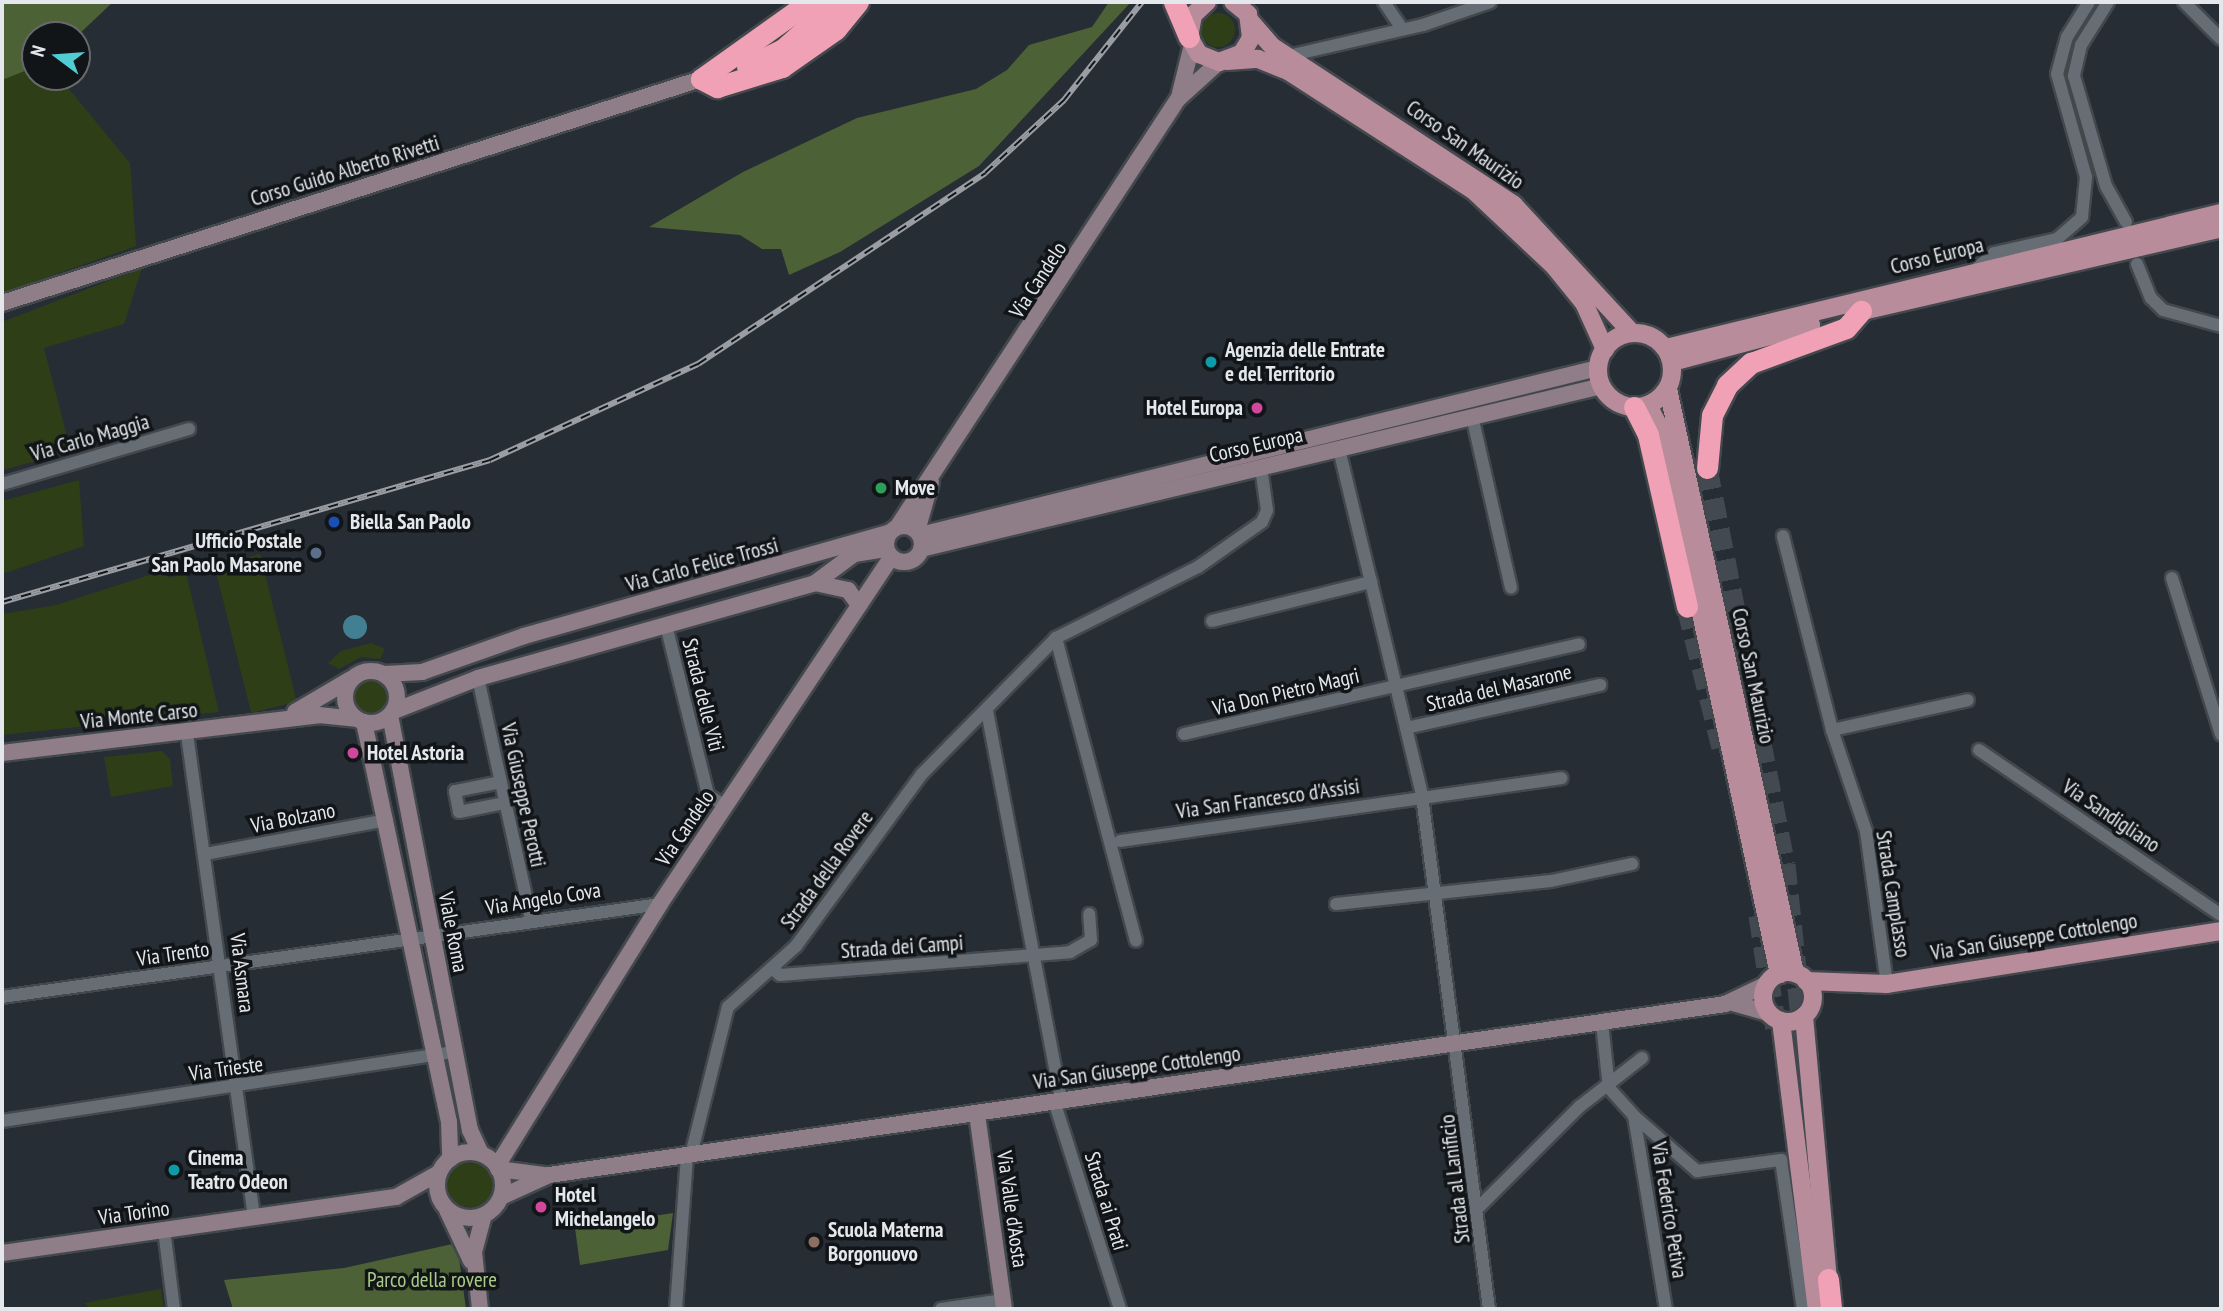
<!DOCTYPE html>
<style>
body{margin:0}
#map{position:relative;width:2223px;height:1311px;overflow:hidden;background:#272d34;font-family:"PT Sans Narrow",sans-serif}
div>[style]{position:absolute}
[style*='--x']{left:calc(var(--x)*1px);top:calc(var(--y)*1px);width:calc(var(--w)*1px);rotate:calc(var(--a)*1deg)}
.green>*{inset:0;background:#2e3f17;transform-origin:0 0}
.round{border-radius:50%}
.forest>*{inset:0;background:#4d6136}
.water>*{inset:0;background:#437f93}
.highway-tunnel>*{height:21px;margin-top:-10.5px;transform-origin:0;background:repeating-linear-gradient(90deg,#434950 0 21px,transparent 0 31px)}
.roads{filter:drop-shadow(2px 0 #43484d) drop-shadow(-2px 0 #43484d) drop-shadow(0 2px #43484d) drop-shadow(0 -2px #43484d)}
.street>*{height:12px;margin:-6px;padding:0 6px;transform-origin:6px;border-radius:6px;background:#666d75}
.secondary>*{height:16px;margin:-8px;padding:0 8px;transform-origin:8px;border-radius:8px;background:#8f7d88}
.secondary>.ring{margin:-8px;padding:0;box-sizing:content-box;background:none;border:16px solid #8f7d88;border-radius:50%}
.primary>*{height:18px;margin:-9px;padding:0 9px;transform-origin:9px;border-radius:9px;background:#b98c9b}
.primary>.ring{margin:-9px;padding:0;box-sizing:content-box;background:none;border:18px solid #b98c9b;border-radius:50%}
.highway>*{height:21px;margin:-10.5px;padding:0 10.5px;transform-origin:10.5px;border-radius:10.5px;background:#f0a1b5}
.rail>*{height:6px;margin-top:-3px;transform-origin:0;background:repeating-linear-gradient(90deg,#121518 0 10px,#9a9ea4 0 20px);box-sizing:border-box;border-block:2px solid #9a9ea4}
.dots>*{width:19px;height:19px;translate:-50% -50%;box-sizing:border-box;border:4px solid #121518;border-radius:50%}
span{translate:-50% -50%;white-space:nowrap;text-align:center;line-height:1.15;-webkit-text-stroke:7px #121518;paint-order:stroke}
.street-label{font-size:21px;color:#e4e8ec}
.poi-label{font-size:21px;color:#e4e8ec;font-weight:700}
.left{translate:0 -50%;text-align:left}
.right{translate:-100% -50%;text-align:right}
.park-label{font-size:21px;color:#abcc86}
.frame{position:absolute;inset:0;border:4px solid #e4e8ec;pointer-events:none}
.north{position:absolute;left:21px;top:21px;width:70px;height:70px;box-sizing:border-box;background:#121518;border:2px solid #66696d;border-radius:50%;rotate:286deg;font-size:19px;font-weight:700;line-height:28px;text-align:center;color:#e4e8ec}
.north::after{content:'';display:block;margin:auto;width:24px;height:32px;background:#51ccd2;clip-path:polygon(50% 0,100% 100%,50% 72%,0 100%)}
</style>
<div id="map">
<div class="green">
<div class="round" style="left:1201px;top:13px;width:34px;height:34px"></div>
<div style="clip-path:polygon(35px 67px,35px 77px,59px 77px,130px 163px,136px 246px,2px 293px,2px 80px)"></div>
<div style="clip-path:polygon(142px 268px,124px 324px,44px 348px,71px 452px,2px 470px,2px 322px)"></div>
<div style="clip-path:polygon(79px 480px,84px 546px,2px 574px,2px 501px)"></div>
<div style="left:260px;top:554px;width:152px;height:47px;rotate:76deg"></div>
<div style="clip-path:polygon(165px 570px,169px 578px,186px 573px,219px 712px,2px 735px,2px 614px,56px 605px)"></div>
<div style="clip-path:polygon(371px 643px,385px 649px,380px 659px,361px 657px,339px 669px,328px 663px,341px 651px)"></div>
<div class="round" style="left:351px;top:678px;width:36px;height:36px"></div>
<div style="clip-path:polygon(162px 751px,170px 759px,173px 786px,111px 797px,104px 757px)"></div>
<div class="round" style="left:447px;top:1161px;width:46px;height:46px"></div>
<div style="clip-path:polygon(161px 1289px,164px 1309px,91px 1309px,84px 1303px)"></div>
</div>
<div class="forest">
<div style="clip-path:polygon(2px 2px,113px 2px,77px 36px,35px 35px,35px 67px,2px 80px)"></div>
<div style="clip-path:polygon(1109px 2px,1131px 2px,979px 166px,840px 252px,789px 275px,781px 249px,762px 249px,740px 235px,649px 227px,743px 172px,857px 118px,976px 89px,1007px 70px,1029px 45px,1092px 27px)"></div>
<div style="clip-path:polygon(673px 1213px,668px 1250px,580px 1265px,575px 1228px)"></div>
<div style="clip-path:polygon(457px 1243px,466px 1309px,233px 1309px,224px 1280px,344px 1268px)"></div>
</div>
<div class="water">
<div class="round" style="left:343px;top:615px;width:24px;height:24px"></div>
</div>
<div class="highway-tunnel">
<div style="--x:1707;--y:468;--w:404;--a:78.9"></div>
<div style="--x:1785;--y:864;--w:173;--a:84"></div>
<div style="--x:1687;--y:607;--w:144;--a:76"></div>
<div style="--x:1759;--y:915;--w:122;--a:81.5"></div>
</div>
<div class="roads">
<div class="street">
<div style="--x:1384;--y:2;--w:30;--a:56"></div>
<div style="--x:2108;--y:2;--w:51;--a:122.1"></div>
<div style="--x:2081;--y:45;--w:32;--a:103"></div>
<div style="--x:2074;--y:76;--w:115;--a:73.8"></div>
<div style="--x:2106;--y:186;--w:41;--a:60.9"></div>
<div style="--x:2184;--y:2;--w:52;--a:45"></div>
<div style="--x:1288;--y:56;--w:139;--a:-12.9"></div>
<div style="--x:1423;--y:25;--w:71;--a:-18.9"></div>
<div style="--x:2137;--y:264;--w:37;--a:68"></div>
<div style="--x:2151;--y:298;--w:17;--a:45"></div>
<div style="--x:2163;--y:310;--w:60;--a:15.4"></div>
<div style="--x:1978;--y:267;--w:21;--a:-41"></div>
<div style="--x:1994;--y:253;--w:65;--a:-12.5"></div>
<div style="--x:2057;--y:239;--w:33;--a:-41"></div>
<div style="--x:2082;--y:217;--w:40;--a:-84.3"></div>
<div style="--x:2086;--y:177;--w:107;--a:-105.7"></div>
<div style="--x:2057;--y:74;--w:38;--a:-75"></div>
<div style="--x:2067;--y:37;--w:41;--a:-57.8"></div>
<div style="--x:1472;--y:416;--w:176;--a:77.2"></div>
<div style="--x:1339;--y:449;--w:357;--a:76.5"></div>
<div style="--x:1422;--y:796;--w:517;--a:82.56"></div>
<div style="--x:2;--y:484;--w:195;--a:-16.4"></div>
<div style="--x:1783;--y:536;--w:200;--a:75.8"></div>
<div style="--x:1832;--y:730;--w:107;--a:71.4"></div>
<div style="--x:1866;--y:831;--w:154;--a:82.2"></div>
<div style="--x:2172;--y:578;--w:164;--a:72.6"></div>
<div style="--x:1212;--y:621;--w:164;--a:-13.8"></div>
<div style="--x:666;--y:625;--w:175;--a:76.1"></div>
<div style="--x:708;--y:795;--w:20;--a:33"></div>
<div style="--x:1056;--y:638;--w:313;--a:75.2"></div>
<div style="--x:478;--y:678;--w:248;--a:77.6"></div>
<div style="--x:987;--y:711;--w:399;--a:79.2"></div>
<div style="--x:1406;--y:728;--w:199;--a:-12.5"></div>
<div style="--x:1832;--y:730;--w:139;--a:-12.4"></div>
<div style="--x:187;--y:734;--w:489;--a:82.1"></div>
<div style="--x:1184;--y:734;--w:405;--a:-12.8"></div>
<div style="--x:1979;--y:750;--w:293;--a:34.3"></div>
<div style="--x:501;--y:782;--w:47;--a:168.9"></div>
<div style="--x:455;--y:791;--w:21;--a:79"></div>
<div style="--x:459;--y:812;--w:47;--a:-11.1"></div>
<div style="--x:1120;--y:841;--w:446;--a:-8.1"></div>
<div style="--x:205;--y:854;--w:185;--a:-10.6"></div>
<div style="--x:1336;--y:904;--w:216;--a:-6.1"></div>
<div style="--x:1551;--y:881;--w:83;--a:-11.9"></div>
<div style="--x:773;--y:969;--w:9;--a:41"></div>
<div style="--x:780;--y:975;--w:291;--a:-4.5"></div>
<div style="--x:1070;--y:952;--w:24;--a:-30"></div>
<div style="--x:1091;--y:940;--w:26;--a:-94"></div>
<div style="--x:2;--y:997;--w:665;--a:-8.04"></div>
<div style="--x:1602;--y:1023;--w:65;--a:83.9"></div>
<div style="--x:1609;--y:1088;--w:38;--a:48"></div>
<div style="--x:1634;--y:1116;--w:196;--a:80.6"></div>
<div style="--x:1055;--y:1104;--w:215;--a:72.4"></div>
<div style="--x:1634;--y:1116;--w:84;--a:41.1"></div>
<div style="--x:1697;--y:1171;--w:85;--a:-7.5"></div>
<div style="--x:1781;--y:1160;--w:151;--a:81.6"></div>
<div style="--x:2;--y:1121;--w:458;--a:-8.7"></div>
<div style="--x:691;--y:1155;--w:153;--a:-76"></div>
<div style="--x:728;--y:1007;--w:91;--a:-41.9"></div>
<div style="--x:796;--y:946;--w:213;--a:-53.8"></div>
<div style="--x:922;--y:774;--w:191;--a:-45.4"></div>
<div style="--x:1056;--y:638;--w:159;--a:-26.6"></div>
<div style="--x:1198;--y:567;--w:78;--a:-35.1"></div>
<div style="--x:1262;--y:522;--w:13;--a:-67"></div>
<div style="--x:1267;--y:510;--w:42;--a:-98.1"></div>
<div style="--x:1478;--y:1208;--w:143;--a:-45"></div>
<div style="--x:1579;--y:1107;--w:80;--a:-37.9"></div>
<div style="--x:164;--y:1230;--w:80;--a:82.8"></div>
<div style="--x:676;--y:1309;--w:154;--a:-85.9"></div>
<div style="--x:941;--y:1309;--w:63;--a:-8.3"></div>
</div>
<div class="secondary">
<div style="--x:1180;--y:93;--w:49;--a:-76"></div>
<div style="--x:2;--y:303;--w:734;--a:-17.77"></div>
<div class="ring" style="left:886px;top:526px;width:20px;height:20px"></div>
<div style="--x:898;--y:526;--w:511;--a:-56.75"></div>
<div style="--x:1178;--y:99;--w:55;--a:-42.1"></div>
<div style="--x:917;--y:531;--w:51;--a:-74.1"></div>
<div style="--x:920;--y:535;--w:698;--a:-13.84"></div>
<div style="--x:921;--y:549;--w:700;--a:-13.46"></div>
<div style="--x:815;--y:583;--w:34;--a:12"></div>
<div style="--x:848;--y:590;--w:19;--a:54"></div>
<div class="ring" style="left:345px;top:671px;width:36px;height:36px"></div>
<div style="--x:385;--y:674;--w:37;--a:-3"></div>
<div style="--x:422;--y:672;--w:108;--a:-19.4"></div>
<div style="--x:524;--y:636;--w:379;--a:-15.8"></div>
<div style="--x:394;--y:711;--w:90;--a:-21.4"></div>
<div style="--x:478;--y:678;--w:350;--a:-15.7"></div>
<div style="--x:815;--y:583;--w:49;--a:-36.6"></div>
<div style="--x:854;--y:554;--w:32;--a:-9"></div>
<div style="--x:295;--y:712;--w:65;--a:-30.5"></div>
<div style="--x:390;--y:715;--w:423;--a:79.1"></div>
<div style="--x:470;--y:1130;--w:26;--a:65"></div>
<div style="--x:364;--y:722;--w:409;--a:78"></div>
<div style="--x:449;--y:1122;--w:37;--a:88"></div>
<div style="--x:2;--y:753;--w:319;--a:-6.8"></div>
<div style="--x:319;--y:715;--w:37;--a:6"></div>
<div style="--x:1733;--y:1003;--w:36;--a:16"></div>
<div style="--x:977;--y:1114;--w:197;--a:82.1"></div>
<div class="ring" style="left:437px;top:1152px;width:50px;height:50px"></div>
<div style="--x:497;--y:1166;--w:309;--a:-58.1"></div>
<div style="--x:660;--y:904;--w:417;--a:-56.3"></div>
<div style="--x:498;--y:1169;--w:46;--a:7.4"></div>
<div style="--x:501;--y:1197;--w:53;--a:-24.6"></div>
<div style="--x:549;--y:1175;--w:1188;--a:-8.27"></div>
<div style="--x:1725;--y:1004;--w:47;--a:-25.5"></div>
<div style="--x:447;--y:1210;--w:56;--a:64.8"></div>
<div style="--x:2;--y:1253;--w:398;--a:-8.1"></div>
<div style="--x:396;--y:1197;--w:49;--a:-29.2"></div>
<div style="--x:480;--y:1309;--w:57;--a:-96"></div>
<div style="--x:474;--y:1252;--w:38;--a:-75"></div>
</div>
<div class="primary">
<div style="--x:1207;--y:2;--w:19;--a:137"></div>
<div style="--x:1193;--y:15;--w:22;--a:100"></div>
<div style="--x:1189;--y:37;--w:20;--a:60"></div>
<div style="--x:1199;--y:54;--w:22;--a:22"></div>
<div style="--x:1219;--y:62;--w:25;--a:-21"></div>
<div style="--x:1242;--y:53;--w:17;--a:-59"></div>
<div style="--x:1251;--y:38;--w:24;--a:-97"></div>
<div style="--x:1248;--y:14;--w:19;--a:-141"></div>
<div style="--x:1250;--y:21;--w:35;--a:49"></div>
<div style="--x:1273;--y:47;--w:288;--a:33.2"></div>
<div style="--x:1514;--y:205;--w:174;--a:47.3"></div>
<div style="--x:1227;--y:61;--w:31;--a:-4"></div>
<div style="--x:1258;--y:59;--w:32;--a:22"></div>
<div style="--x:1288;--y:71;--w:221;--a:32.8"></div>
<div style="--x:1474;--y:191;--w:110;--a:43.2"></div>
<div style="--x:1554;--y:266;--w:48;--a:51"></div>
<div style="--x:1584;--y:303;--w:51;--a:65.5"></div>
<div style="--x:1854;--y:313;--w:377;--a:-13"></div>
<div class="ring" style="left:1598px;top:333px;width:56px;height:56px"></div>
<div style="--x:1666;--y:348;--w:571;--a:-13.67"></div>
<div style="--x:1672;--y:362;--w:144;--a:-14.9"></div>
<div style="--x:1668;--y:389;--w:598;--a:77.73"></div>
<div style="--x:1648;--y:405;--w:31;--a:63"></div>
<div style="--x:1662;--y:433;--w:554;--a:77.8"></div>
<div class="ring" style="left:1763px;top:972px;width:32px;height:32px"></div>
<div style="--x:1806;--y:981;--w:81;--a:2.1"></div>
<div style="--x:1887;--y:984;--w:338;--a:-9"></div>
<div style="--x:1804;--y:1016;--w:264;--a:84.8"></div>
<div style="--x:1781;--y:1021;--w:290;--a:82.9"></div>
</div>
<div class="highway">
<div style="--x:1174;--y:2;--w:38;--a:67"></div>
<div style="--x:747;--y:67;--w:40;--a:-26.6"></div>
<div style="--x:783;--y:49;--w:71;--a:-41.6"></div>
<div style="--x:701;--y:79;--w:18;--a:27"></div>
<div style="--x:717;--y:87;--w:68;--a:-17.1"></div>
<div style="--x:782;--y:67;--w:66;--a:-35.1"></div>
<div style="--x:836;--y:29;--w:35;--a:-51"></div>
<div style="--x:701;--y:79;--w:133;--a:-35.5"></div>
<div style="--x:1634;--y:407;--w:31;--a:63"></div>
<div style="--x:1648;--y:435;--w:176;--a:77.2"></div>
<div style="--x:1707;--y:468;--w:53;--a:-84.6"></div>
<div style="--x:1712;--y:415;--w:34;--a:-63"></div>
<div style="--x:1727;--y:385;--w:33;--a:-43"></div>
<div style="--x:1751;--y:363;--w:101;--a:-20.2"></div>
<div style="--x:1846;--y:328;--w:23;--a:-49"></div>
<div style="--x:1828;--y:1279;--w:30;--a:84"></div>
</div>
</div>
<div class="rail">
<div style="--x:2;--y:602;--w:508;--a:-16.22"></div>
<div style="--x:490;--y:460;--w:229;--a:-24.8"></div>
<div style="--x:698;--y:364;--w:345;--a:-33.6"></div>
<div style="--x:985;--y:173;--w:108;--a:-42.7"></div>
<div style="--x:1064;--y:100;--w:125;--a:-51.5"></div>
</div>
<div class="dots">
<div style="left:1211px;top:362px;background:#0f9aa8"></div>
<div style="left:1257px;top:408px;background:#d1479c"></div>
<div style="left:881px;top:488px;background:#2e9e5b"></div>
<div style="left:334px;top:522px;background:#1a4fb4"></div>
<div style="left:316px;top:553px;background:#5c6f8a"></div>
<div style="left:353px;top:753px;background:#d1479c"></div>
<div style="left:174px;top:1170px;background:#0f9aa8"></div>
<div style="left:541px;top:1207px;background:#d1479c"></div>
<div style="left:814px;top:1242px;background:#8d6e63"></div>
</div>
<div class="street-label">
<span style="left:1465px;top:145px;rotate:35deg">Corso San Maurizio</span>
<span style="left:345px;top:171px;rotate:-17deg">Corso Guido Alberto Rivetti</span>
<span style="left:1937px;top:256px;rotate:-14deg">Corso Europa</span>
<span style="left:1038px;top:280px;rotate:-57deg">Via Candelo</span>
<span style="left:90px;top:438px;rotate:-16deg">Via Carlo Maggia</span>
<span style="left:1256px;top:445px;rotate:-13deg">Corso Europa</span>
<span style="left:702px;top:565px;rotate:-15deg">Via Carlo Felice Trossi</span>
<span style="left:1753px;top:676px;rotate:78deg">Corso San Maurizio</span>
<span style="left:1499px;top:688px;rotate:-13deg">Strada del Masarone</span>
<span style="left:1286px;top:692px;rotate:-13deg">Via Don Pietro Magri</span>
<span style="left:703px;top:695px;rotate:76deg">Strada delle Viti</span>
<span style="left:139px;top:716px;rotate:-6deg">Via Monte Carso</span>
<span style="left:523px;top:795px;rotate:78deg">Via Giuseppe Perotti</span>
<span style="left:1268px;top:799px;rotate:-8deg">Via San Francesco d'Assisi</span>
<span style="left:2111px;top:816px;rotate:34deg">Via Sandigliano</span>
<span style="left:293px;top:818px;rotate:-11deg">Via Bolzano</span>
<span style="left:685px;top:828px;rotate:-56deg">Via Candelo</span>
<span style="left:827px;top:870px;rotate:-54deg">Strada della Rovere</span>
<span style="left:1893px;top:894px;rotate:81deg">Strada Camplasso</span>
<span style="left:543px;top:899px;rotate:-9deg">Via Angelo Cova</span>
<span style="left:453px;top:932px;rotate:79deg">Viale Roma</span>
<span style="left:2034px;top:937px;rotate:-9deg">Via San Giuseppe Cottolengo</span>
<span style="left:902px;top:947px;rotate:-4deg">Strada dei Campi</span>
<span style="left:173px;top:954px;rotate:-8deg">Via Trento</span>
<span style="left:242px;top:973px;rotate:83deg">Via Asmara</span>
<span style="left:1137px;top:1068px;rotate:-8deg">Via San Giuseppe Cottolengo</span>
<span style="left:226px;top:1069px;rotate:-8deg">Via Trieste</span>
<span style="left:1455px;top:1179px;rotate:-97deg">Strada al Lanificio</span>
<span style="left:1106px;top:1201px;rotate:73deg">Strada ai Prati</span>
<span style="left:1012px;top:1209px;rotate:82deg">Via Valle d'Aosta</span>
<span style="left:1669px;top:1210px;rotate:81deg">Via Federico Petiva</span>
<span style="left:134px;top:1213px;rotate:-8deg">Via Torino</span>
</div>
<div class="poi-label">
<span class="left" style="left:1225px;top:362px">Agenzia delle Entrate<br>e del Territorio</span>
<span class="right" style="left:1243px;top:408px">Hotel Europa</span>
<span class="left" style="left:895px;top:488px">Move</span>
<span class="left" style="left:350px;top:522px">Biella San Paolo</span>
<span class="right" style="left:302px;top:553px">Ufficio Postale<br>San Paolo Masarone</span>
<span class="left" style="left:367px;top:753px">Hotel Astoria</span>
<span class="left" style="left:188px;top:1170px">Cinema<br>Teatro Odeon</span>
<span class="left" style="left:555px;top:1207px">Hotel<br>Michelangelo</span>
<span class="left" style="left:828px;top:1242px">Scuola Materna<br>Borgonuovo</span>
</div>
<div class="park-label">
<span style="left:432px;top:1280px">Parco della rovere</span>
</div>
<div class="frame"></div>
<div class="north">N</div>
</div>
